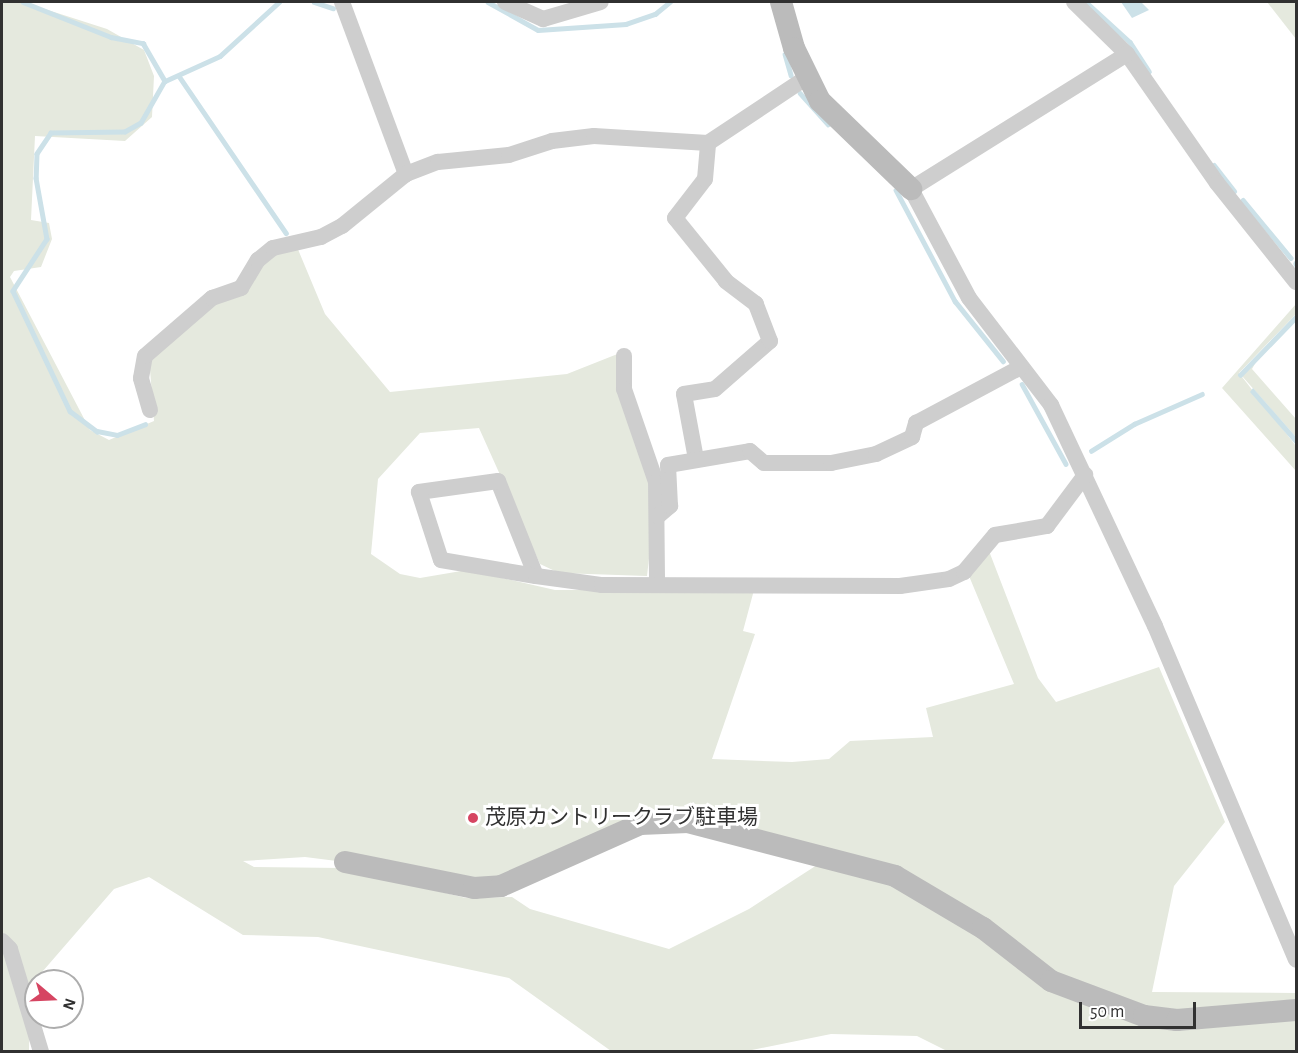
<!DOCTYPE html>
<meta charset="utf-8">
<style>
body{margin:0}
#map{position:relative;width:1298px;height:1053px;overflow:hidden;background:#fff;font-family:"Alegreya Sans","Noto Sans JP",sans-serif}
div>[style]{position:absolute}
[style*='--x']{left:calc(var(--x)*1px);top:calc(var(--y)*1px);width:calc(var(--w)*1px);rotate:calc(var(--a)*1deg)}
.green>*{inset:0;background:#e5e9de}
.water>*{inset:0;background:#cce1e8}
.stream>*{height:4.5px;margin:-2.25px;padding:0 2.25px;transform-origin:2.25px;border-radius:2.25px;background:#cce1e8}
.street>*{height:16px;margin:-8px;padding:0 8px;transform-origin:8px;border-radius:8px;background:#cecece}
.secondary>*{height:22px;margin:-11px;padding:0 11px;transform-origin:11px;border-radius:11px;background:#bbb}
.dots>*{width:16px;height:16px;translate:-50% -50%;box-sizing:border-box;border:3px solid #fff;border-radius:50%}
span{translate:-50% -50%;white-space:nowrap;text-align:center;line-height:1.15;-webkit-text-stroke:6px #fff;paint-order:stroke}
.poi-label{font-size:21px;color:#313131}
.left{translate:0 -50%;text-align:left}
.frame{position:absolute;inset:0;border:3px solid #313131;pointer-events:none}
.north{position:absolute;left:24px;top:969px;width:60px;height:60px;box-sizing:border-box;background:#fff;border:2px solid #adadad;border-radius:50%;rotate:109deg;font-size:16px;font-weight:700;line-height:24px;text-align:center;color:#313131}
.north::after{content:'';display:block;margin:auto;width:21px;height:27px;background:#d64562;clip-path:polygon(50% 0,100% 100%,50% 72%,0 100%)}
.scale{position:absolute;left:1079px;top:1002px;width:117px;height:27px;box-sizing:border-box;border:3px solid #313131;border-top:0;padding-left:8px;font-size:18px;line-height:21px;white-space:nowrap;color:#313131;-webkit-text-stroke:4px #fff;paint-order:stroke}
</style>
<div id="map">
<div class="green">
<div style="clip-path:polygon(evenodd,2px 2px,23px 2px,107px 29px,144px 50px,154px 76px,152px 117px,125px 141px,35px 136px,31px 220px,49px 223px,52px 239px,41px 267px,14px 271px,10px 277px,90px 430px,109px 440px,154px 421px,149px 357px,263px 258px,297px 247px,325px 314px,390px 392px,567px 374px,620px 353px,646px 465px,653px 523px,647px 576px,559px 573px,540px 564px,479px 428px,420px 433px,378px 479px,371px 554px,400px 574px,420px 578px,467px 570px,555px 590px,754px 590px,743px 631px,755px 634px,712px 759px,792px 762px,829px 759px,850px 741px,933px 737px,926px 708px,1014px 684px,969px 576px,989px 551px,1038px 678px,1056px 702px,1159px 667px,1225px 822px,1174px 886px,1152px 992px,1296px 993px,1296px 1051px,949px 1052px,917px 1036px,831px 1034px,747px 1051px,611px 1051px,509px 978px,318px 937px,243px 935px,149px 877px,114px 889px,30px 986px,29px 1051px,2px 1052px,2px 2px,696px 816px,817px 865px,749px 909px,669px 949px,530px 909px,512px 897px,466px 898px,342px 868px,254px 867px,243px 861px,305px 857px,480px 879px,511px 874px,625px 820px,696px 816px)"></div>
<div style="clip-path:polygon(1267px 2px,1296px 2px,1296px 39px)"></div>
<div style="clip-path:polygon(1296px 304px,1296px 314px,1239px 373px,1296px 446px,1296px 471px,1222px 388px)"></div>
<div style="clip-path:polygon(1257px 360px,1252px 369px,1296px 419px,1296px 437px,1242px 376px)"></div>
</div>
<div class="water">
<div style="clip-path:polygon(1121px 2px,1141px 2px,1149px 10px,1132px 18px)"></div>
<div style="clip-path:polygon(1253px 388px,1296px 437px,1296px 445px,1250px 392px)"></div>
</div>
<div class="stream">
<div style="--x:23;--y:2;--w:95;--a:21.7"></div>
<div style="--x:111;--y:37;--w:33;--a:11"></div>
<div style="--x:143;--y:43;--w:44;--a:59.9"></div>
<div style="--x:165;--y:81;--w:48;--a:119.7"></div>
<div style="--x:141;--y:123;--w:18;--a:151"></div>
<div style="--x:125;--y:132;--w:74;--a:179.2"></div>
<div style="--x:51;--y:133;--w:25;--a:124"></div>
<div style="--x:37;--y:154;--w:24;--a:92"></div>
<div style="--x:36;--y:178;--w:62;--a:79.8"></div>
<div style="--x:47;--y:239;--w:62;--a:123.2"></div>
<div style="--x:13;--y:291;--w:133;--a:64.6"></div>
<div style="--x:70;--y:411;--w:34;--a:37"></div>
<div style="--x:97;--y:431;--w:20;--a:11"></div>
<div style="--x:117;--y:435;--w:30;--a:-21"></div>
<div style="--x:314;--y:2;--w:20;--a:18"></div>
<div style="--x:488;--y:2;--w:57;--a:29.2"></div>
<div style="--x:538;--y:30;--w:88;--a:-3.9"></div>
<div style="--x:626;--y:24;--w:31;--a:-19"></div>
<div style="--x:655;--y:14;--w:19;--a:-39"></div>
<div style="--x:1086;--y:2;--w:59;--a:42.3"></div>
<div style="--x:1130;--y:42;--w:35;--a:57"></div>
<div style="--x:785;--y:54;--w:22;--a:74"></div>
<div style="--x:179;--y:76;--w:190;--a:55.7"></div>
<div style="--x:165;--y:81;--w:60;--a:-24.4"></div>
<div style="--x:220;--y:56;--w:80;--a:-42.5"></div>
<div style="--x:800;--y:93;--w:42;--a:47.9"></div>
<div style="--x:1214;--y:165;--w:33;--a:52"></div>
<div style="--x:896;--y:190;--w:126;--a:62"></div>
<div style="--x:955;--y:301;--w:77;--a:51.3"></div>
<div style="--x:1243;--y:200;--w:75;--a:50.4"></div>
<div style="--x:1296;--y:263;--w:1;--a:90"></div>
<div style="--x:1240;--y:375;--w:81;--a:-46"></div>
<div style="--x:1022;--y:384;--w:91;--a:61.2"></div>
<div style="--x:1091;--y:451;--w:51;--a:-32.1"></div>
<div style="--x:1134;--y:424;--w:74;--a:-23.8"></div>
</div>
<div class="street">
<div style="--x:342;--y:2;--w:184;--a:69.6"></div>
<div style="--x:505;--y:2;--w:42;--a:24.1"></div>
<div style="--x:543;--y:19;--w:60;--a:-16.3"></div>
<div style="--x:1074;--y:2;--w:74;--a:44.5"></div>
<div style="--x:1127;--y:54;--w:157;--a:55.1"></div>
<div style="--x:1217;--y:183;--w:127;--a:51.4"></div>
<div style="--x:1127;--y:54;--w:255;--a:148"></div>
<div style="--x:911;--y:189;--w:123;--a:62"></div>
<div style="--x:969;--y:298;--w:135;--a:52.5"></div>
<div style="--x:1051;--y:405;--w:244;--a:64.8"></div>
<div style="--x:1155;--y:626;--w:362;--a:67.1"></div>
<div style="--x:624;--y:356;--w:33;--a:90"></div>
<div style="--x:624;--y:389;--w:98;--a:71"></div>
<div style="--x:656;--y:482;--w:103;--a:89.4"></div>
<div style="--x:150;--y:410;--w:33;--a:-106"></div>
<div style="--x:141;--y:378;--w:22;--a:-80"></div>
<div style="--x:145;--y:356;--w:89;--a:-40.9"></div>
<div style="--x:212;--y:298;--w:31;--a:-19"></div>
<div style="--x:241;--y:288;--w:33;--a:-59"></div>
<div style="--x:258;--y:260;--w:19;--a:-39"></div>
<div style="--x:273;--y:248;--w:49;--a:-12.9"></div>
<div style="--x:321;--y:237;--w:24;--a:-28"></div>
<div style="--x:342;--y:226;--w:82;--a:-39.1"></div>
<div style="--x:406;--y:174;--w:34;--a:-21"></div>
<div style="--x:438;--y:162;--w:71;--a:-5.6"></div>
<div style="--x:509;--y:155;--w:45;--a:-18"></div>
<div style="--x:552;--y:141;--w:42;--a:-6.8"></div>
<div style="--x:594;--y:136;--w:114;--a:3.5"></div>
<div style="--x:696;--y:459;--w:66;--a:-100.5"></div>
<div style="--x:684;--y:394;--w:31;--a:-9"></div>
<div style="--x:715;--y:389;--w:73;--a:-41.1"></div>
<div style="--x:770;--y:341;--w:40;--a:-111"></div>
<div style="--x:756;--y:304;--w:38;--a:-143"></div>
<div style="--x:726;--y:281;--w:81;--a:-129"></div>
<div style="--x:675;--y:218;--w:49;--a:-52.4"></div>
<div style="--x:705;--y:179;--w:36;--a:-85"></div>
<div style="--x:708;--y:143;--w:118;--a:-33.6"></div>
<div style="--x:658;--y:516;--w:16;--a:-40"></div>
<div style="--x:670;--y:506;--w:41;--a:-92.8"></div>
<div style="--x:668;--y:465;--w:83;--a:-9.7"></div>
<div style="--x:750;--y:451;--w:18;--a:41"></div>
<div style="--x:764;--y:463;--w:67;--a:0"></div>
<div style="--x:831;--y:463;--w:46;--a:-11.3"></div>
<div style="--x:876;--y:454;--w:40;--a:-25"></div>
<div style="--x:912;--y:437;--w:15;--a:-74"></div>
<div style="--x:916;--y:423;--w:119;--a:-28.1"></div>
<div style="--x:536;--y:576;--w:102;--a:-111.8"></div>
<div style="--x:498;--y:481;--w:80;--a:172.1"></div>
<div style="--x:419;--y:492;--w:71;--a:72.1"></div>
<div style="--x:441;--y:560;--w:96;--a:9.6"></div>
<div style="--x:536;--y:576;--w:67;--a:7.8"></div>
<div style="--x:602;--y:585;--w:298;--a:0.2"></div>
<div style="--x:900;--y:586;--w:49;--a:-8.1"></div>
<div style="--x:949;--y:579;--w:17;--a:-25"></div>
<div style="--x:964;--y:572;--w:48;--a:-50"></div>
<div style="--x:995;--y:535;--w:53;--a:-9.8"></div>
<div style="--x:1047;--y:526;--w:64;--a:-53.3"></div>
<div style="--x:2;--y:941;--w:11;--a:45"></div>
<div style="--x:10;--y:949;--w:108;--a:73.2"></div>
</div>
<div class="secondary">
<div style="--x:781;--y:2;--w:48;--a:74.2"></div>
<div style="--x:794;--y:48;--w:59;--a:63.9"></div>
<div style="--x:820;--y:101;--w:127;--a:44"></div>
<div style="--x:345;--y:862;--w:132;--a:11.4"></div>
<div style="--x:474;--y:888;--w:27;--a:-4"></div>
<div style="--x:501;--y:886;--w:152;--a:-24"></div>
<div style="--x:640;--y:824;--w:48;--a:-2.4"></div>
<div style="--x:688;--y:822;--w:214;--a:14.6"></div>
<div style="--x:895;--y:876;--w:102;--a:30.6"></div>
<div style="--x:983;--y:928;--w:86;--a:37.9"></div>
<div style="--x:1051;--y:981;--w:99;--a:20.6"></div>
<div style="--x:1144;--y:1016;--w:33;--a:7"></div>
<div style="--x:1177;--y:1020;--w:119;--a:-4.8"></div>
</div>
<div class="dots">
<div style="left:473px;top:818px;background:#d64562"></div>
</div>
<div class="poi-label">
<span class="left" style="left:485px;top:818px">茂原カントリークラブ駐車場</span>
</div>
<div class="frame"></div>
<div class="north">N</div>
<div class="scale">50 m</div>
</div>
